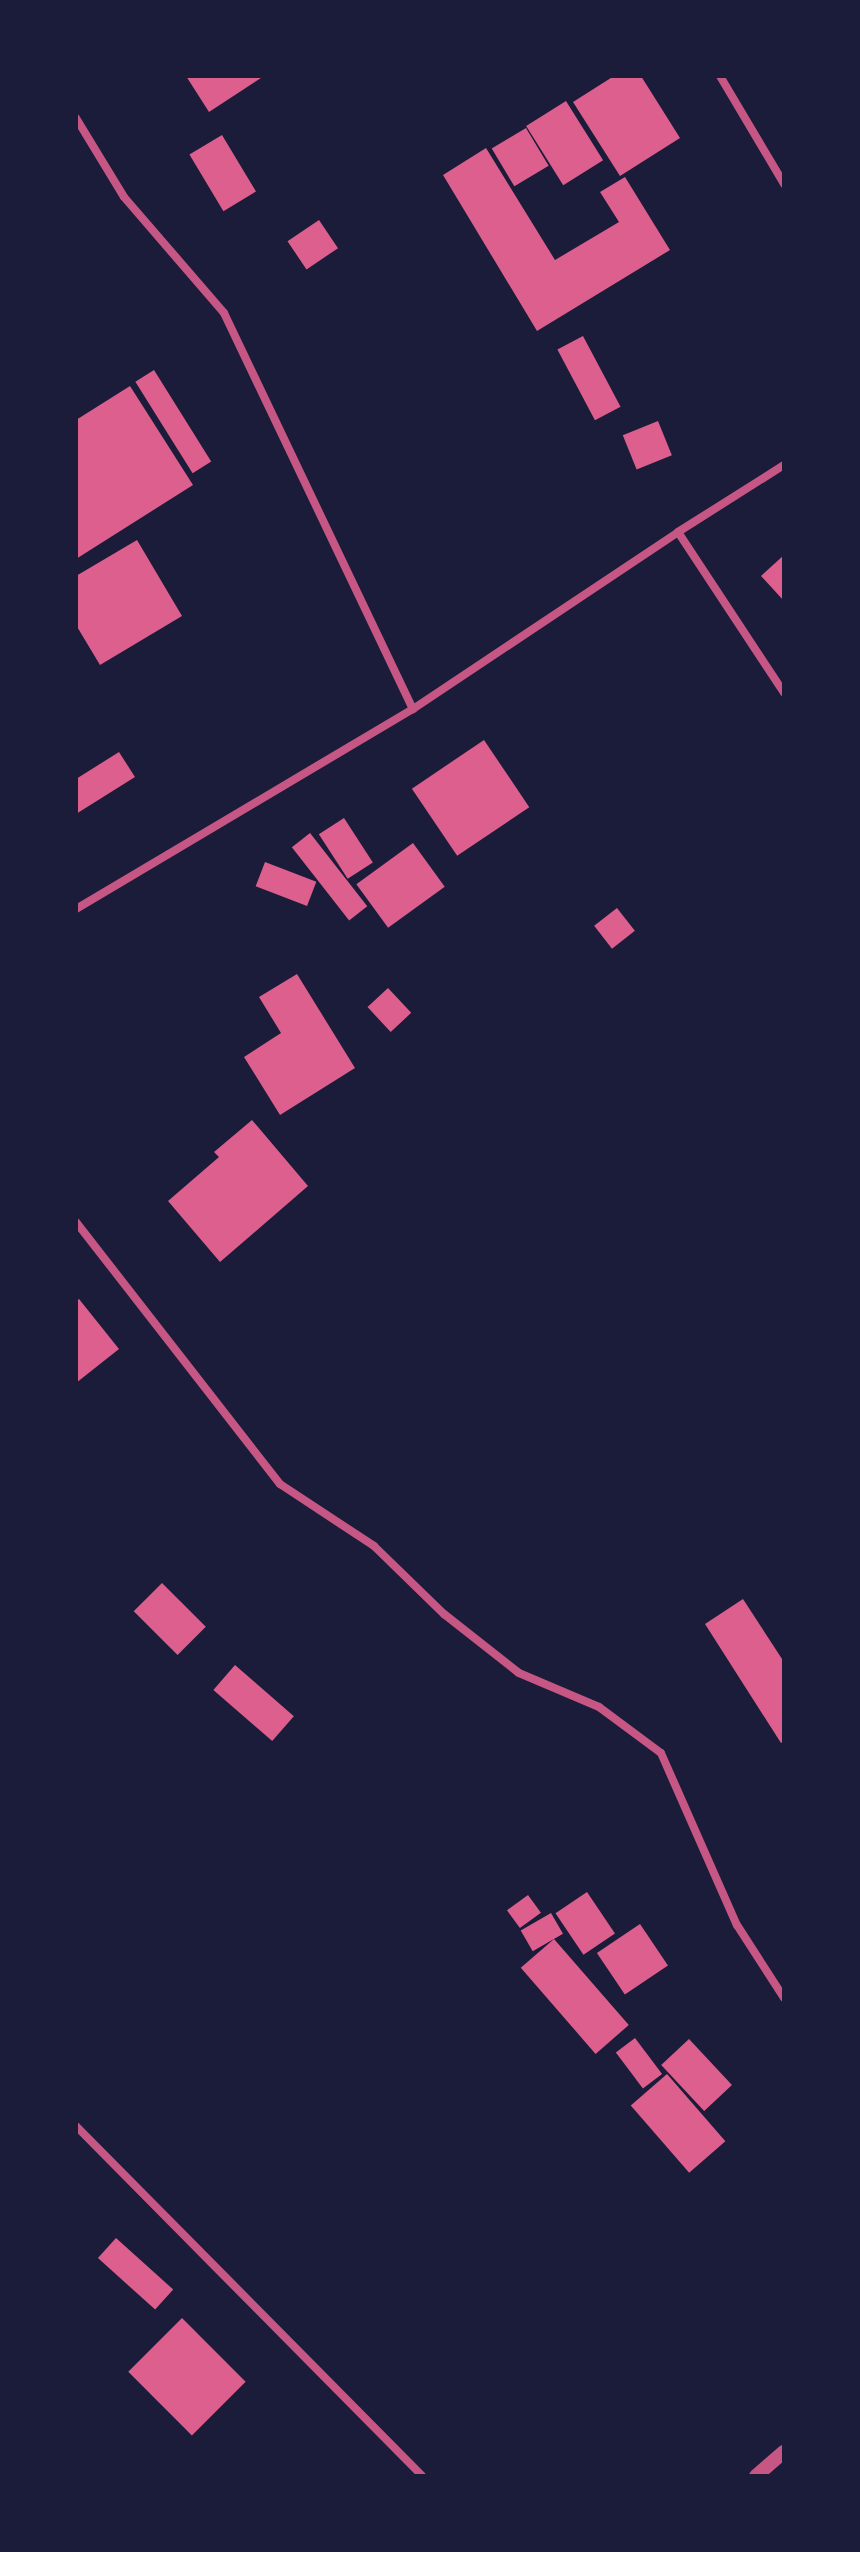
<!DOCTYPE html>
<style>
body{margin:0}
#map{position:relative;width:860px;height:2552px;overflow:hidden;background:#1b1b3a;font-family:"Playfair Display",serif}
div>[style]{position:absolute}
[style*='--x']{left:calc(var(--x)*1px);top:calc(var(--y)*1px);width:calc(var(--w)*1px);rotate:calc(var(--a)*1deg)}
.building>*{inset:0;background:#dd5f8e;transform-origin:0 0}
.minor>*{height:8px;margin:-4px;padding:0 4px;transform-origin:4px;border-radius:4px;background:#c65784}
.tertiary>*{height:14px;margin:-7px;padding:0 7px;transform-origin:7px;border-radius:7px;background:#c65784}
span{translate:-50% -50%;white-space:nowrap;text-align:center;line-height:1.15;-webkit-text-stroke:7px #1b1b3a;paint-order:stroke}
.frame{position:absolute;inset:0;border:78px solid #1b1b3a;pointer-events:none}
</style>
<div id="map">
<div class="building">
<div style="clip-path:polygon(186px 76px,264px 76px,209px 112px)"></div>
<div style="clip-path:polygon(614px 76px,641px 76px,680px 138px,620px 176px,573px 102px)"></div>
<div style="left:566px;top:101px;width:70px;height:47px;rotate:58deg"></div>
<div style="left:526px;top:128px;width:44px;height:40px;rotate:59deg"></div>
<div style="left:222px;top:135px;width:66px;height:38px;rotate:59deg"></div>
<div style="clip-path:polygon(486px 148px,555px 260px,619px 222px,600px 192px,625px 177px,670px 250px,537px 331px,443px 175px)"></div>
<div style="left:319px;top:220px;width:34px;height:38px;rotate:56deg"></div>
<div style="left:583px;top:336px;width:80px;height:29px;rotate:62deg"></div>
<div style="left:154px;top:370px;width:108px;height:22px;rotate:58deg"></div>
<div style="clip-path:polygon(130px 386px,193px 485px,76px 559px,76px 420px)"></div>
<div style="left:658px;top:421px;width:37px;height:38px;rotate:68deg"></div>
<div style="clip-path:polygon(137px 540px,182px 616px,100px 665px,76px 625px,76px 576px)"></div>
<div style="clip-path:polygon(784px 555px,784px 601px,761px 576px)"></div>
<div style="left:484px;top:740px;width:81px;height:87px;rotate:56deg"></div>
<div style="clip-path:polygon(119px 752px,135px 777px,76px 814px,76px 779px)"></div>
<div style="left:344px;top:818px;width:53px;height:30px;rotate:57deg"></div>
<div style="left:310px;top:833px;width:93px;height:23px;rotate:52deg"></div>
<div style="left:413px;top:843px;width:54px;height:70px;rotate:54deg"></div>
<div style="left:265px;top:862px;width:55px;height:26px;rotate:21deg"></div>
<div style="left:617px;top:908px;width:29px;height:29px;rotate:52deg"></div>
<div style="clip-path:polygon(297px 974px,355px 1068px,280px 1115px,244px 1057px,281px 1033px,259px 997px)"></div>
<div style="left:388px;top:988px;width:34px;height:28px;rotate:47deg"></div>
<div style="clip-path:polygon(252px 1120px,308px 1186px,220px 1262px,168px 1201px,219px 1157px,214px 1152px)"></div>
<div style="clip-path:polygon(79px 1299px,119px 1349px,76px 1383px,76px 1301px)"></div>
<div style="left:162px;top:1583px;width:62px;height:40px;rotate:45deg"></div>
<div style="clip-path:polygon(743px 1599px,784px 1662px,784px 1741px,781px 1743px,705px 1624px)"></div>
<div style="left:235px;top:1665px;width:78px;height:33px;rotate:41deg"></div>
<div style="left:587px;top:1892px;width:50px;height:38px;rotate:56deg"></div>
<div style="left:528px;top:1895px;width:22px;height:26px;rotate:54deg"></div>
<div style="left:551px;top:1913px;width:24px;height:35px;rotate:60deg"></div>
<div style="left:640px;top:1924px;width:50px;height:52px;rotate:56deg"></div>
<div style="left:554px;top:1939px;width:114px;height:44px;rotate:49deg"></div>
<div style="left:635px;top:2038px;width:45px;height:24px;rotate:53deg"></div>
<div style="left:689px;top:2039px;width:63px;height:38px;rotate:47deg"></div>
<div style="left:667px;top:2074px;width:89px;height:48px;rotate:49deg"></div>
<div style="left:116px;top:2238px;width:77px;height:27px;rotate:42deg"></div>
<div style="left:182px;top:2318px;width:90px;height:76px;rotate:45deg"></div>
</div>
<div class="minor">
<div style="--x:720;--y:76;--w:126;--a:59.3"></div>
<div style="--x:76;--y:118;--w:92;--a:58.7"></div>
<div style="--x:124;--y:197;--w:153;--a:49.2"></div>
<div style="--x:224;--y:313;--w:439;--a:64.5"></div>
<div style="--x:678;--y:532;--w:193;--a:56.6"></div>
<div style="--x:76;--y:909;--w:392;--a:-30.7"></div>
<div style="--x:413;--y:709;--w:319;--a:-33.7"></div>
<div style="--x:678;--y:532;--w:125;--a:-32.3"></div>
<div style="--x:76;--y:1222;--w:332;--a:52.1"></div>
<div style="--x:280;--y:1484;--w:113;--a:33.4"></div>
<div style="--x:374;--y:1546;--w:98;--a:44.2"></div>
<div style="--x:444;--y:1614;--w:95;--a:38.2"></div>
<div style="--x:519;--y:1673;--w:87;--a:23"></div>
<div style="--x:599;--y:1707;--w:77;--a:36.6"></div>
<div style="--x:661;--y:1753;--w:188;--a:66.2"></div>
<div style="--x:737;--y:1925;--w:87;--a:57.2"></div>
<div style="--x:76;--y:2126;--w:492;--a:45.3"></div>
</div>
<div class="tertiary">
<div style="--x:756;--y:2476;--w:37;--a:-41"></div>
</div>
<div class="frame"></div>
</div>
